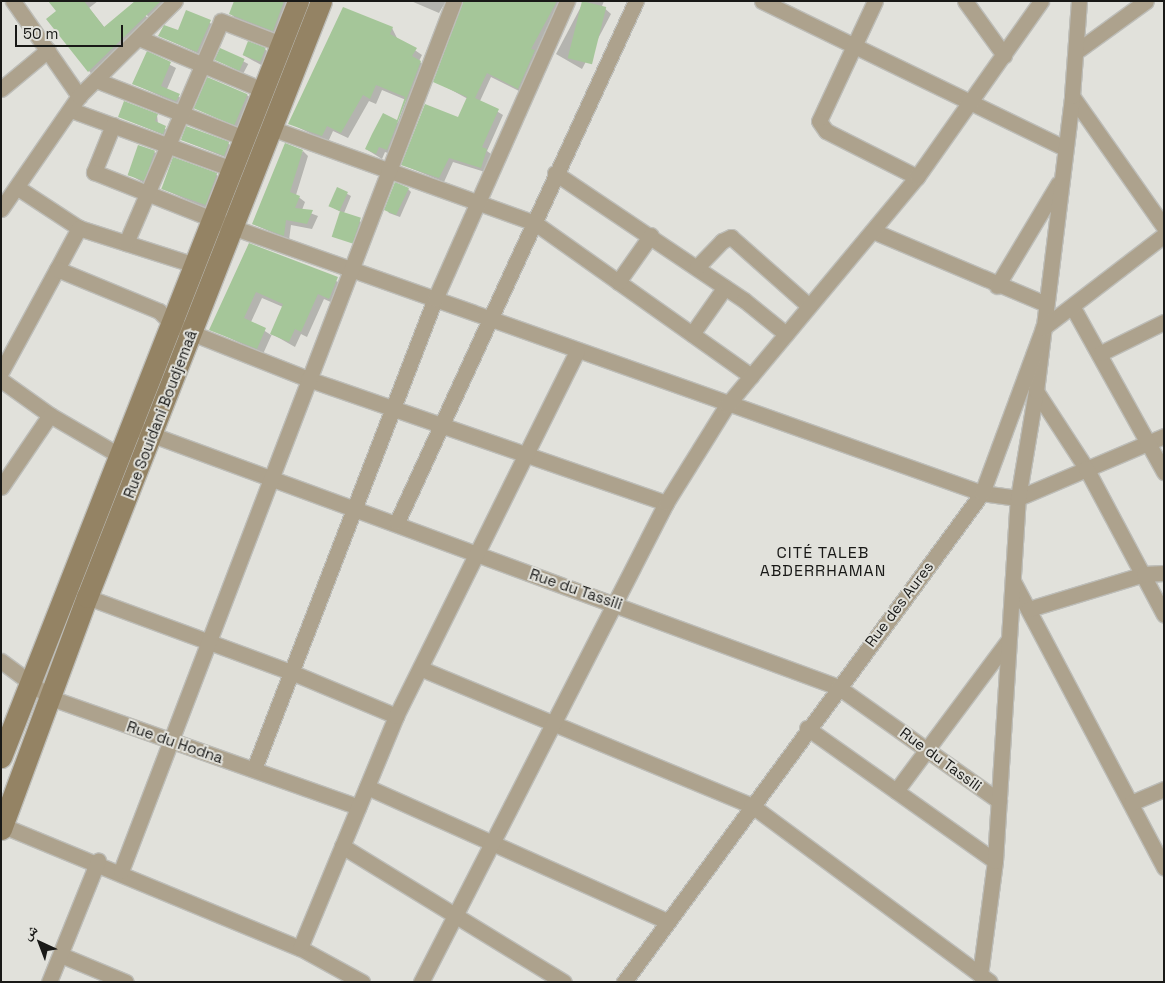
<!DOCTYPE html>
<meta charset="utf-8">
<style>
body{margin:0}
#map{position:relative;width:1165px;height:983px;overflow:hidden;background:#e1e1db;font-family:"Space Grotesk","Noto Naskh Arabic",sans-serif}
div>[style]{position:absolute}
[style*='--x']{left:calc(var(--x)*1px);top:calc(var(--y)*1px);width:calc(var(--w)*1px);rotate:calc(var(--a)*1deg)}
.shadow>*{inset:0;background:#0003;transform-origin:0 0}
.building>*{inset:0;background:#a5c699;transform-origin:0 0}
.roads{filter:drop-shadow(1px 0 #bdbdb8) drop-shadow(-1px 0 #bdbdb8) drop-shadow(0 1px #bdbdb8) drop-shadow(0 -1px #bdbdb8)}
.street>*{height:15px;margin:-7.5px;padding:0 7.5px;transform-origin:7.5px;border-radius:7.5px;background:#ada28d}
.secondary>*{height:21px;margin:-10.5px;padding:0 10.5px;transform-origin:10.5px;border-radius:10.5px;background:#948364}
span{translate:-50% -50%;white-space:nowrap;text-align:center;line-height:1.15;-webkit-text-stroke:4px #e1e1db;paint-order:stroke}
.street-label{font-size:15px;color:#191917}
.neighbourhood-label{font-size:16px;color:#191917;letter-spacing:1px}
.frame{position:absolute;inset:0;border:2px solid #191917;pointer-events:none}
.north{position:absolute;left:15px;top:918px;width:50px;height:50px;-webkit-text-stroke:4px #e1e1db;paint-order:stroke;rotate:317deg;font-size:14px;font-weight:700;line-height:20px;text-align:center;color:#191917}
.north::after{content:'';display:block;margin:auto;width:18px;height:22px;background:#191917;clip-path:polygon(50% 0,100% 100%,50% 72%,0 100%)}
.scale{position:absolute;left:15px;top:25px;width:108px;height:22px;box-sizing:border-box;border:2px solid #191917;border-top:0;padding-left:6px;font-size:15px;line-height:18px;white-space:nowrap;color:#191917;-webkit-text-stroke:4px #e1e1db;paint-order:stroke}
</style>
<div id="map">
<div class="shadow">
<div style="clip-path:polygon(50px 1px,98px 1px,89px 8px,105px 28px,151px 1px,172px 1px,152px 18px,144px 14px,151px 22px,94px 77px,47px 19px,58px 11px)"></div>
<div style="clip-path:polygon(235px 1px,294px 1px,280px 37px,238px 21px,231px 14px)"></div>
<div style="clip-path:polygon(411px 1px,446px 1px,439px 13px)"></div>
<div style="clip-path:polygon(466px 1px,564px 1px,523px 93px,491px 77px,480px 101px,503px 115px,487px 151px,491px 154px,485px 172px,453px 162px,444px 182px,403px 165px,459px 118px,468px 99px,435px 81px)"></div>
<div style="clip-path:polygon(584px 1px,604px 1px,602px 6px,611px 14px,582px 69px,556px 54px)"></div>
<div style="clip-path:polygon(186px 12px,214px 25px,201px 55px,160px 36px,179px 31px)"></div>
<div style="clip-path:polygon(392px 28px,397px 38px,422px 55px,419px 61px,426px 68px,393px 155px,385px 152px,382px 159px,366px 149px,398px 122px,406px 100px,382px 90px,376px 104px,369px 101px,348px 138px,333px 131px,328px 142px,289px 123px)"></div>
<div style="left:220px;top:49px;width:32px;height:11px;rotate:28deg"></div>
<div style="clip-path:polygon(265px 49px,269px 53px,263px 66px,243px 55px)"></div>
<div style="clip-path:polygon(147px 53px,176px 68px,167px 89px,184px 100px,182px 106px,134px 84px)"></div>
<div style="clip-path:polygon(247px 95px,253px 100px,241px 129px,195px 108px)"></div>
<div style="clip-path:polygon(157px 115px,158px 124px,168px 131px,166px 136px,120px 117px)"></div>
<div style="clip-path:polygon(182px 140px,228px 143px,231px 146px,227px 158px)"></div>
<div style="clip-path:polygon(303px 151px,308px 156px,296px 195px,305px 202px,302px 210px,318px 216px,312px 229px,291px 225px,289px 240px,253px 224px)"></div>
<div style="clip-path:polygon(155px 152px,158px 155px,146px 184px,128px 174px)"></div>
<div style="clip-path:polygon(216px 174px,221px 180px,209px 210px,161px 188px)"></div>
<div style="clip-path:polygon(338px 189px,351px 196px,344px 213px,363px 223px,356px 243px,333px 235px,341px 212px,330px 206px)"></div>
<div style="clip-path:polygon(408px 189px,411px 192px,400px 217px,389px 213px,386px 209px)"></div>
<div style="clip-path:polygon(evenodd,249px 244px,343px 284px,335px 304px,324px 299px,307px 337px,301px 334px,295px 347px,272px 334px,263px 354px,211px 329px,249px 244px,262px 298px,283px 307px,271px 335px,251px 322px,262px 298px)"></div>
</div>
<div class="building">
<div style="clip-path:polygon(48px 1px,84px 1px,104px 27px,135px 1px,161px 1px,88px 72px,46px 19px,56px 11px)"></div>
<div style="clip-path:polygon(234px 1px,284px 1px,273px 31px,229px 14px)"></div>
<div style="clip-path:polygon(463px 1px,557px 1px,531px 49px,535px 50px,518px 89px,487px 73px,475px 98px,499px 109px,482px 147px,487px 149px,481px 168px,449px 158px,439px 178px,401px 165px,425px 104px,458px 117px,467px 97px,433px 82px)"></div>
<div style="left:582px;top:1px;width:25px;height:59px;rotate:14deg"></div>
<div style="clip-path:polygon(343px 7px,393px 27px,390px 34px,417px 48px,412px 56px,421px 61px,387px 150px,379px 147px,376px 154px,365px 149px,372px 134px,383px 113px,397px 120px,405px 97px,376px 85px,370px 99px,363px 95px,341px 133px,327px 126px,322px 136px,288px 124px)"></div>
<div style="clip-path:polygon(186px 10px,211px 20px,197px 52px,158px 36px,164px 25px,178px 30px)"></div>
<div style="left:248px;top:41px;width:19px;height:15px;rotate:21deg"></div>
<div style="left:220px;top:48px;width:27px;height:13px;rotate:24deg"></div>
<div style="clip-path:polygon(147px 51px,171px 62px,161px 86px,180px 94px,176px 101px,132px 84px)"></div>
<div style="left:207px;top:77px;width:44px;height:34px;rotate:23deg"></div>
<div style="clip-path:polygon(124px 101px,158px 114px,155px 121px,166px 126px,163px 134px,118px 117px)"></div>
<div style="left:186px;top:126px;width:46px;height:15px;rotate:20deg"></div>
<div style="clip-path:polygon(285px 143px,303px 150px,290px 192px,300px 196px,295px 208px,313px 210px,307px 224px,286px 220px,284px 236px,252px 224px)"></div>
<div style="left:138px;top:145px;width:18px;height:32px;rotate:19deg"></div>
<div style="left:173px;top:157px;width:47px;height:34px;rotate:20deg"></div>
<div style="clip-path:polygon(395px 182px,409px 188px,396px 215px,384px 210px)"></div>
<div style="left:337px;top:187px;width:12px;height:21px;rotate:24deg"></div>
<div style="left:340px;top:211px;width:22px;height:27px;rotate:18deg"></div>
<div style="clip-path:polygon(249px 243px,338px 277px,329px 299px,318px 294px,301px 332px,295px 329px,289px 342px,270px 334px,283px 304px,256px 292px,244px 318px,266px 328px,257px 349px,209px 330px)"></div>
</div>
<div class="roads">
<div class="street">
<div style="--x:13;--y:1;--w:116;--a:55.2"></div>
<div style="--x:762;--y:1;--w:337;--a:25.9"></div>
<div style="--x:875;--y:1;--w:132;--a:115"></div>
<div style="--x:819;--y:121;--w:12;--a:55"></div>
<div style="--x:826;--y:131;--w:102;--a:26.8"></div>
<div style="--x:965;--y:1;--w:67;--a:54.2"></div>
<div style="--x:139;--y:38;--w:134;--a:22.8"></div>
<div style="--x:1077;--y:51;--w:85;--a:-35.9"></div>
<div style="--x:96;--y:80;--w:159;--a:21.4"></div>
<div style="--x:1;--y:89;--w:61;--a:-39.7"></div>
<div style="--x:1072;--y:96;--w:160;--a:54.9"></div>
<div style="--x:71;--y:110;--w:171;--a:20.1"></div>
<div style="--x:113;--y:125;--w:51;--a:112"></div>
<div style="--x:94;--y:172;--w:149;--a:21.7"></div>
<div style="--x:232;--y:227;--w:796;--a:19.53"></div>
<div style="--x:982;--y:493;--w:36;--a:8"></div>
<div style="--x:1018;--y:498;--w:159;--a:-23"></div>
<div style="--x:271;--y:128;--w:281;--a:19.8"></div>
<div style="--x:535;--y:223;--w:265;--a:35.3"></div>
<div style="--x:555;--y:173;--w:228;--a:33.9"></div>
<div style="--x:744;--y:300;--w:54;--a:39"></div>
<div style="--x:18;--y:188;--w:73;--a:33.3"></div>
<div style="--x:79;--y:228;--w:122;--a:17.7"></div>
<div style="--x:1;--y:209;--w:137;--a:-55.4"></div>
<div style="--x:79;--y:96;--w:135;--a:-44.7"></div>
<div style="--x:873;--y:231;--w:188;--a:22.9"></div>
<div style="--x:126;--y:243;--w:241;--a:-66.8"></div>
<div style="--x:221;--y:21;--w:64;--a:21"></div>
<div style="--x:697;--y:267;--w:36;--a:-46"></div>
<div style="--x:722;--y:241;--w:10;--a:-24"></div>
<div style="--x:731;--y:237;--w:104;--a:41.5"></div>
<div style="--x:57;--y:269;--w:47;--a:-61.8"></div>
<div style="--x:618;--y:282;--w:57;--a:-54.9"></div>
<div style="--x:997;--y:286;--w:119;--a:-59.1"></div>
<div style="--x:1072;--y:306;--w:190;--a:61"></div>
<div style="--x:692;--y:334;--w:57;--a:-54.9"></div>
<div style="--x:1101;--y:353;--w:70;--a:-26.2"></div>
<div style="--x:1;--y:372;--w:117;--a:-61.5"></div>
<div style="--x:57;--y:269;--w:110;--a:22.4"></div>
<div style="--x:159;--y:311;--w:17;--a:45"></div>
<div style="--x:171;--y:323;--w:23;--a:25"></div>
<div style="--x:192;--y:333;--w:125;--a:21.6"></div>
<div style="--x:308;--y:379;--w:379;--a:19.1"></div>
<div style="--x:1;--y:380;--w:60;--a:35.5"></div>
<div style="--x:50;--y:415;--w:78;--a:30.2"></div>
<div style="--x:1036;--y:391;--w:92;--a:57"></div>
<div style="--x:1086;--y:468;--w:166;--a:62"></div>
<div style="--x:142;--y:431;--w:742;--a:20.19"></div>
<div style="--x:838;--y:687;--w:197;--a:35.3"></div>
<div style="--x:1;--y:487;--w:87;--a:-55.8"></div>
<div style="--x:397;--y:522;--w:573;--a:-65.36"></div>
<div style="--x:1013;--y:581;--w:324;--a:62.2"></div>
<div style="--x:87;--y:597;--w:217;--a:20.2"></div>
<div style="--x:291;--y:672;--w:114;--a:22.7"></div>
<div style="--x:1029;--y:609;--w:120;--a:-16.9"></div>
<div style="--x:1144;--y:574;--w:20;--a:-3"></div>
<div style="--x:1;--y:661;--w:62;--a:36.5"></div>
<div style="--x:51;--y:698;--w:326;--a:19.5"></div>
<div style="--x:422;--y:669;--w:356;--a:22.5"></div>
<div style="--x:751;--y:805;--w:297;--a:36.5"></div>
<div style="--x:807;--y:728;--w:230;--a:35.3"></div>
<div style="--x:254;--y:769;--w:504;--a:-68.94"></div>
<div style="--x:435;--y:299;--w:326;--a:-66.1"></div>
<div style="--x:367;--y:787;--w:329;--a:24.1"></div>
<div style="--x:896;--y:791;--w:187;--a:-53.3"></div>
<div style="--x:1131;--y:803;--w:36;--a:-23"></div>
<div style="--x:1;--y:825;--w:323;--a:22.4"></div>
<div style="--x:300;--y:948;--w:71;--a:28.7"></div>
<div style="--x:342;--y:846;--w:260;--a:31.5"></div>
<div style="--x:121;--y:871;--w:932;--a:-69.06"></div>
<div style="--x:300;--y:948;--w:251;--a:-67.5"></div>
<div style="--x:396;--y:716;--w:407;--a:-63.6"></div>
<div style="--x:61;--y:955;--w:70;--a:22.6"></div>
<div style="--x:980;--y:975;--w:115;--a:-82.5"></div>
<div style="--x:995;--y:861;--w:364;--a:-86.4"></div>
<div style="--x:1018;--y:498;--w:109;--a:-80.5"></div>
<div style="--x:1036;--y:391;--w:297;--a:-83"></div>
<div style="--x:1072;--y:96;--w:95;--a:-85.8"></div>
<div style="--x:49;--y:982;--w:131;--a:-68"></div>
<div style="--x:421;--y:982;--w:538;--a:-62.91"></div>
<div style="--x:666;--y:503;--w:115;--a:-58.1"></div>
<div style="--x:727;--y:405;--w:297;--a:-50.2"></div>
<div style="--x:917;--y:177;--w:215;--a:-54.8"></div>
<div style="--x:624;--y:982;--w:606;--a:-53.79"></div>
<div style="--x:982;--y:493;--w:176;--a:-69.7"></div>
<div style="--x:1043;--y:328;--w:153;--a:-37.5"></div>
</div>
<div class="secondary">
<div style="--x:1;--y:757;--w:812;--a:-68.55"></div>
<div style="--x:1;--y:829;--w:247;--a:-69.7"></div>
<div style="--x:87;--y:597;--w:640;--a:-68.56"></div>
</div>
</div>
<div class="street-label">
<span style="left:160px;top:414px;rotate:-69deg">Rue Souidani Boudjemaâ</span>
<span style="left:576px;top:589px;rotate:19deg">Rue du Tassili</span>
<span style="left:899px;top:604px;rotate:-53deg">Rue des Aures</span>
<span style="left:175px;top:742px;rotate:19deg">Rue du Hodna</span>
<span style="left:941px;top:759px;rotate:36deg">Rue du Tassili</span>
</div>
<div class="neighbourhood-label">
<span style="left:823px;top:562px">CITÉ TALEB<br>ABDERRHAMAN</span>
</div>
<div class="frame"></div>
<div class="north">ش</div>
<div class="scale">50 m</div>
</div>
